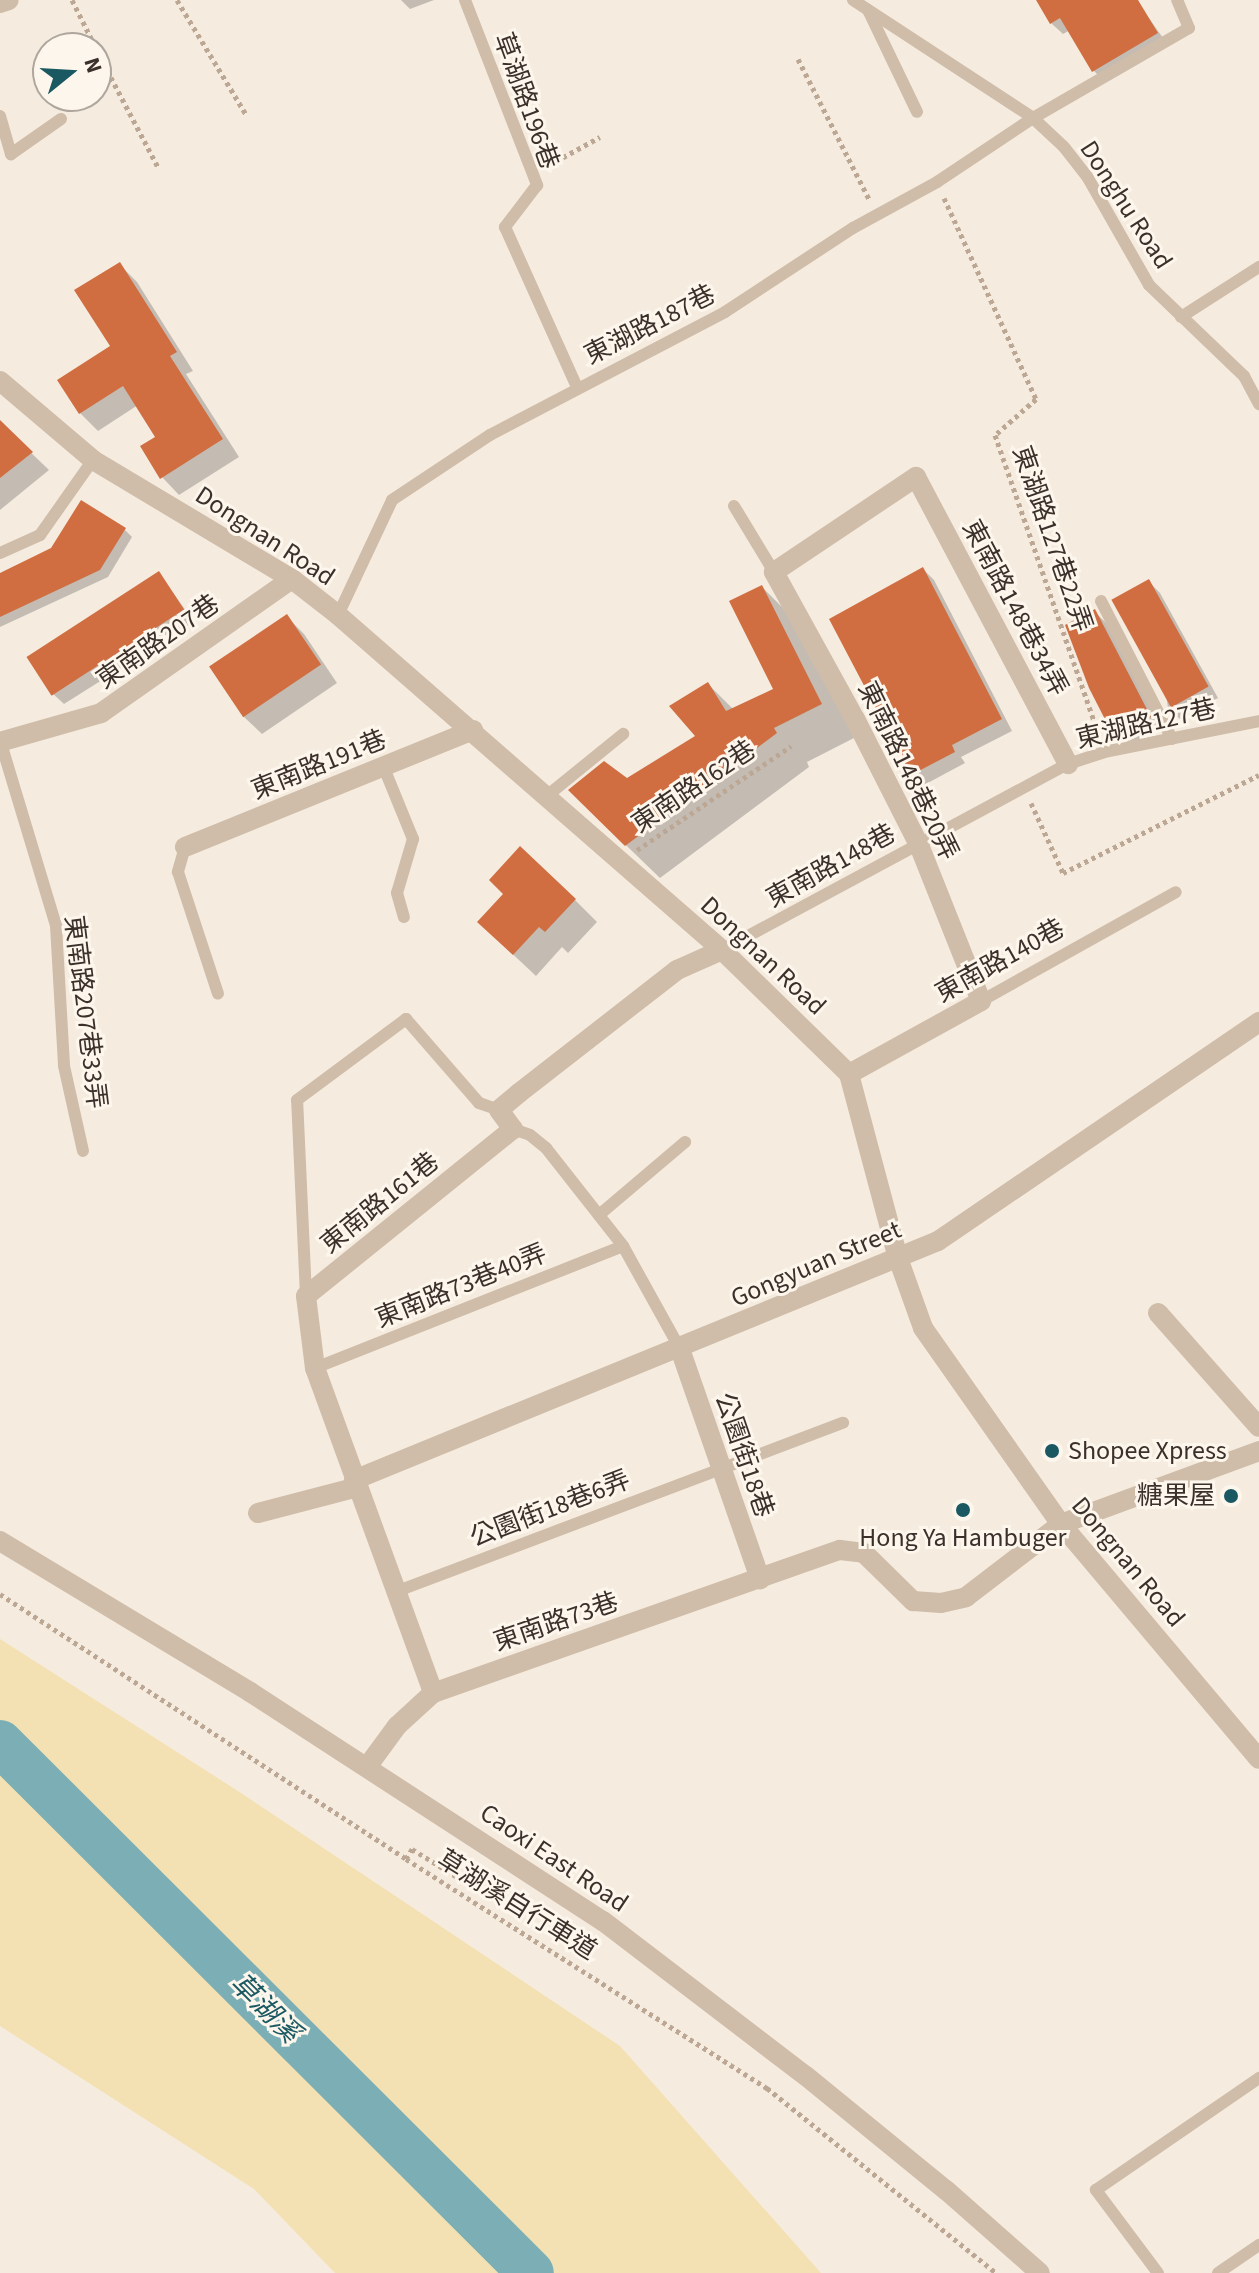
<!DOCTYPE html>
<meta charset="utf-8">
<style>
body{margin:0}
#map{position:relative;width:1259px;height:2273px;overflow:hidden;background:#f5ecdf;font-family:"Source Sans 3","Noto Sans TC",sans-serif}
div>[style]{position:absolute}
[style*='--x']{left:calc(var(--x)*1px);top:calc(var(--y)*1px);width:calc(var(--w)*1px);rotate:calc(var(--a)*1deg)}
.sand>*{inset:0;background:#f3e1b3}
.shadow>*{inset:0;background:#0003}
.river>*{height:46px;margin:-23px;padding:0 23px;transform-origin:23px;border-radius:23px;background:#7bafb5}
.building>*{inset:0;background:#d06e42;transform-origin:0 0}
.path>*{height:5px;margin-top:-2.5px;transform-origin:0;background:repeating-linear-gradient(90deg,#bba793 0 4px,transparent 0 8px)}
.service>*{height:12px;margin:-6px;padding:0 6px;transform-origin:6px;border-radius:6px;background:#cfbda9}
.minor>*{height:20px;margin:-10px;padding:0 10px;transform-origin:10px;border-radius:10px;background:#cfbda9}
.tertiary>*{height:20px;margin:-10px;padding:0 10px;transform-origin:10px;border-radius:10px;background:#cfbda9}
.dots>*{width:22px;height:22px;translate:-50% -50%;box-sizing:border-box;border:4px solid #fcf6ec;border-radius:50%}
span{translate:-50% -50%;white-space:nowrap;text-align:center;line-height:1.15;-webkit-text-stroke:6px #fcf6ec;paint-order:stroke}
.street-label{font-size:26px;color:#3c302a}
.poi-label{font-size:26px;color:#3c302a}
.left{translate:0 -50%;text-align:left}
.right{translate:-100% -50%;text-align:right}
.water-label{font-size:28px;color:#1a5862;font-style:italic}
.north{position:absolute;left:32px;top:32px;width:80px;height:80px;box-sizing:border-box;background:#fcf6ec;border:2px solid #afa79e;border-radius:50%;rotate:72deg;font-size:22px;font-weight:700;line-height:32px;text-align:center;color:#3c302a}
.north::after{content:'';display:block;margin:auto;width:28px;height:36px;background:#1a5862;clip-path:polygon(50% 0,100% 100%,50% 72%,0 100%)}
</style>
<div id="map">
<div class="sand">
<div style="clip-path:polygon(0 1639px,238px 1791px,620px 2046px,821px 2273px,335px 2273px,254px 2189px,0 2026px)"></div>
</div>
<div class="shadow">
<div style="clip-path:polygon(401px 0,434px 0,410px 9px)"></div>
<div style="clip-path:polygon(1052px 0,1112px 0,1141px 7px,1168px 45px,1105px 82px,1094px 71px,1070px 30px,1063px 34px,1051px 23px)"></div>
<div style="clip-path:polygon(119px 264px,137px 282px,193px 371px,186px 374px,239px 457px,179px 495px,162px 477px,158px 437px,138px 405px,98px 431px,80px 413px,60px 380px,112px 347px)"></div>
<div style="clip-path:polygon(0 423px,49px 470px,0 510px)"></div>
<div style="clip-path:polygon(125px 530px,132px 537px,108px 577px,0 627px,0 575px)"></div>
<div style="clip-path:polygon(923px 569px,934px 580px,1012px 731px,961px 757px,965px 763px,924px 785px,913px 774px)"></div>
<div style="clip-path:polygon(159px 573px,194px 622px,64px 704px,52px 693px)"></div>
<div style="clip-path:polygon(1149px 582px,1160px 593px,1218px 698px,1180px 719px,1168px 708px)"></div>
<div style="clip-path:polygon(762px 587px,796px 621px,854px 738px,807px 762px,809px 767px,660px 878px,604px 824px,627px 781px,698px 736px,708px 684px,734px 710px,775px 690px)"></div>
<div style="clip-path:polygon(1094px 611px,1106px 623px,1161px 729px,1127px 747px,1116px 736px)"></div>
<div style="clip-path:polygon(287px 617px,304px 634px,337px 683px,262px 734px,244px 717px)"></div>
<div style="clip-path:polygon(575px 900px,597px 922px,568px 953px,562px 947px,536px 976px,502px 944px)"></div>
</div>
<div class="river">
<div style="--x:0;--y:1743;--w:750;--a:44.95"></div>
</div>
<div class="building">
<div style="clip-path:polygon(1036px 0,1138px 0,1158px 33px,1092px 72px,1060px 18px,1050px 24px)"></div>
<div style="clip-path:polygon(120px 262px,177px 352px,170px 356px,223px 439px,160px 479px,140px 446px,155px 437px,123px 386px,79px 414px,57px 380px,110px 346px,74px 290px)"></div>
<div style="clip-path:polygon(0 420px,33px 452px,0 478px)"></div>
<div style="clip-path:polygon(81px 500px,126px 528px,100px 570px,0 617px,0 573px,51px 548px)"></div>
<div style="clip-path:polygon(923px 567px,1002px 719px,952px 745px,955px 752px,911px 775px,829px 619px)"></div>
<div style="left:159px;top:571px;width:46px;height:158px;rotate:57deg"></div>
<div style="left:1149px;top:579px;width:123px;height:43px;rotate:61deg"></div>
<div style="clip-path:polygon(762px 585px,822px 704px,774px 728px,777px 733px,625px 846px,568px 790px,604px 761px,627px 778px,695px 736px,669px 706px,708px 682px,726px 711px,773px 689px,729px 601px)"></div>
<div style="clip-path:polygon(1095px 609px,1151px 717px,1114px 737px,1089px 688px,1065px 625px)"></div>
<div style="left:287px;top:614px;width:61px;height:94px;rotate:56deg"></div>
<div style="clip-path:polygon(520px 846px,576px 899px,545px 932px,539px 927px,513px 955px,477px 922px,503px 894px,489px 880px)"></div>
</div>
<div class="path">
<div style="--x:72;--y:0;--w:54;--a:63.4"></div>
<div style="--x:177;--y:0;--w:135;--a:58.9"></div>
<div style="--x:96;--y:49;--w:133;--a:62.3"></div>
<div style="--x:798;--y:59;--w:159;--a:63.1"></div>
<div style="--x:549;--y:165;--w:58;--a:-28.8"></div>
<div style="--x:944;--y:198;--w:221;--a:65.4"></div>
<div style="--x:1036;--y:399;--w:55;--a:138.7"></div>
<div style="--x:995;--y:435;--w:318;--a:70.9"></div>
<div style="--x:1031;--y:803;--w:77;--a:65.4"></div>
<div style="--x:1063;--y:873;--w:219;--a:-26.6"></div>
<div style="--x:637;--y:850;--w:186;--a:-34"></div>
<div style="--x:0;--y:1594;--w:485;--a:33.1"></div>
<div style="--x:406;--y:1859;--w:428;--a:32.4"></div>
<div style="--x:767;--y:2088;--w:294;--a:38.9"></div>
<div style="--x:406;--y:1859;--w:12;--a:-59"></div>
<div style="--x:412;--y:1849;--w:87;--a:31.9"></div>
<div style="--x:486;--y:1895;--w:23;--a:-56"></div>
</div>
<div class="service">
<div style="--x:465;--y:0;--w:199;--a:68.7"></div>
<div style="--x:537;--y:185;--w:53;--a:127.3"></div>
<div style="--x:505;--y:227;--w:175;--a:65.8"></div>
<div style="--x:853;--y:0;--w:215;--a:33.2"></div>
<div style="--x:1033;--y:118;--w:42;--a:43.1"></div>
<div style="--x:1064;--y:147;--w:39;--a:52"></div>
<div style="--x:1088;--y:178;--w:123;--a:60.3"></div>
<div style="--x:1149;--y:285;--w:132;--a:43.8"></div>
<div style="--x:1244;--y:376;--w:32;--a:62"></div>
<div style="--x:868;--y:10;--w:113;--a:64.3"></div>
<div style="--x:0;--y:116;--w:40;--a:74"></div>
<div style="--x:11;--y:154;--w:61;--a:-35"></div>
<div style="--x:1181;--y:317;--w:93;--a:-32.7"></div>
<div style="--x:734;--y:506;--w:77;--a:58.8"></div>
<div style="--x:0;--y:553;--w:44;--a:-24.2"></div>
<div style="--x:40;--y:535;--w:92;--a:-54.8"></div>
<div style="--x:1101;--y:601;--w:155;--a:62.8"></div>
<div style="--x:338;--y:615;--w:127;--a:-64.8"></div>
<div style="--x:392;--y:500;--w:118;--a:-33.6"></div>
<div style="--x:490;--y:435;--w:265;--a:-27.6"></div>
<div style="--x:725;--y:312;--w:153;--a:-33.3"></div>
<div style="--x:853;--y:228;--w:96;--a:-28.7"></div>
<div style="--x:937;--y:182;--w:115;--a:-33.7"></div>
<div style="--x:1033;--y:118;--w:180;--a:-30"></div>
<div style="--x:1189;--y:28;--w:30;--a:-113"></div>
<div style="--x:0;--y:740;--w:194;--a:73.2"></div>
<div style="--x:56;--y:926;--w:140;--a:86.7"></div>
<div style="--x:64;--y:1066;--w:87;--a:77.4"></div>
<div style="--x:384;--y:768;--w:77;--a:67.8"></div>
<div style="--x:413;--y:839;--w:56;--a:106.5"></div>
<div style="--x:397;--y:893;--w:25;--a:74"></div>
<div style="--x:548;--y:795;--w:97;--a:-39.1"></div>
<div style="--x:185;--y:847;--w:26;--a:106"></div>
<div style="--x:178;--y:872;--w:128;--a:71.8"></div>
<div style="--x:722;--y:950;--w:393;--a:-28.3"></div>
<div style="--x:1068;--y:764;--w:38;--a:-18"></div>
<div style="--x:1104;--y:752;--w:158;--a:-11.3"></div>
<div style="--x:981;--y:1001;--w:223;--a:-29.2"></div>
<div style="--x:513;--y:1129;--w:18;--a:19"></div>
<div style="--x:530;--y:1135;--w:21;--a:39"></div>
<div style="--x:546;--y:1148;--w:125;--a:51.8"></div>
<div style="--x:623;--y:1246;--w:118;--a:61"></div>
<div style="--x:599;--y:1215;--w:113;--a:-40.3"></div>
<div style="--x:306;--y:1296;--w:196;--a:-92.6"></div>
<div style="--x:297;--y:1100;--w:136;--a:-36.6"></div>
<div style="--x:406;--y:1019;--w:111;--a:49"></div>
<div style="--x:479;--y:1103;--w:21;--a:19"></div>
<div style="--x:315;--y:1368;--w:331;--a:-21.6"></div>
<div style="--x:395;--y:1592;--w:479;--a:-20.7"></div>
<div style="--x:1158;--y:2273;--w:104;--a:-126.8"></div>
<div style="--x:1096;--y:2190;--w:198;--a:-34.5"></div>
<div style="--x:1218;--y:2273;--w:50;--a:-34.3"></div>
</div>
<div class="minor">
<div style="--x:0;--y:3;--w:9;--a:-18"></div>
<div style="--x:0;--y:742;--w:105;--a:-16"></div>
<div style="--x:101;--y:713;--w:233;--a:-35.1"></div>
<div style="--x:185;--y:847;--w:311;--a:-22.1"></div>
<div style="--x:722;--y:950;--w:49;--a:156"></div>
<div style="--x:677;--y:970;--w:200;--a:142.1"></div>
<div style="--x:519;--y:1093;--w:26;--a:140"></div>
<div style="--x:499;--y:1110;--w:24;--a:54"></div>
<div style="--x:513;--y:1129;--w:266;--a:141.1"></div>
<div style="--x:306;--y:1296;--w:73;--a:82.9"></div>
<div style="--x:315;--y:1368;--w:346;--a:70"></div>
<div style="--x:433;--y:1693;--w:431;--a:-19.4"></div>
<div style="--x:840;--y:1550;--w:24;--a:7"></div>
<div style="--x:864;--y:1553;--w:69;--a:44.4"></div>
<div style="--x:913;--y:1601;--w:28;--a:4"></div>
<div style="--x:941;--y:1603;--w:26;--a:-13"></div>
<div style="--x:966;--y:1597;--w:120;--a:-37.5"></div>
<div style="--x:1061;--y:1524;--w:211;--a:-20.2"></div>
<div style="--x:849;--y:1074;--w:151;--a:-28.9"></div>
<div style="--x:981;--y:1001;--w:170;--a:-111.7"></div>
<div style="--x:918;--y:843;--w:139;--a:-116.9"></div>
<div style="--x:855;--y:719;--w:168;--a:-118.9"></div>
<div style="--x:774;--y:572;--w:171;--a:-33.8"></div>
<div style="--x:916;--y:477;--w:325;--a:62.1"></div>
<div style="--x:1158;--y:1313;--w:152;--a:48.5"></div>
<div style="--x:680;--y:1349;--w:244;--a:70.8"></div>
<div style="--x:354;--y:1480;--w:631;--a:-22.26"></div>
<div style="--x:938;--y:1241;--w:389;--a:-34.3"></div>
<div style="--x:258;--y:1513;--w:103;--a:-14.6"></div>
<div style="--x:0;--y:1541;--w:292;--a:31.1"></div>
<div style="--x:250;--y:1692;--w:421;--a:33"></div>
<div style="--x:603;--y:1921;--w:255;--a:37.4"></div>
<div style="--x:806;--y:2076;--w:181;--a:39.2"></div>
<div style="--x:946;--y:2190;--w:125;--a:41.4"></div>
<div style="--x:367;--y:1767;--w:51;--a:-53.8"></div>
<div style="--x:397;--y:1726;--w:49;--a:-42.5"></div>
</div>
<div class="tertiary">
<div style="--x:0;--y:381;--w:122;--a:40.3"></div>
<div style="--x:93;--y:460;--w:232;--a:30.9"></div>
<div style="--x:292;--y:579;--w:58;--a:38"></div>
<div style="--x:338;--y:615;--w:510;--a:41.1"></div>
<div style="--x:722;--y:950;--w:177;--a:44.3"></div>
<div style="--x:849;--y:1074;--w:190;--a:75.1"></div>
<div style="--x:898;--y:1258;--w:74;--a:70.3"></div>
<div style="--x:923;--y:1328;--w:240;--a:54.9"></div>
<div style="--x:1061;--y:1524;--w:307;--a:49.9"></div>
</div>
<div class="dots">
<div style="left:1052px;top:1451px;background:#1a5862"></div>
<div style="left:1231px;top:1496px;background:#1a5862"></div>
<div style="left:963px;top:1510px;background:#1a5862"></div>
</div>
<div class="street-label">
<span style="left:526px;top:101px;rotate:70deg">草湖路196巷</span>
<span style="left:1126px;top:205px;rotate:57deg">Donghu Road</span>
<span style="left:650px;top:325px;rotate:-27deg">東湖路187巷</span>
<span style="left:265px;top:536px;rotate:33deg">Dongnan Road</span>
<span style="left:1052px;top:539px;rotate:71deg">東湖路127巷22弄</span>
<span style="left:1015px;top:608px;rotate:62deg">東南路148巷34弄</span>
<span style="left:158px;top:642px;rotate:-35deg">東南路207巷</span>
<span style="left:1146px;top:724px;rotate:-13deg">東湖路127巷</span>
<span style="left:319px;top:765px;rotate:-22deg">東南路191巷</span>
<span style="left:908px;top:771px;rotate:64deg">東南路148巷20弄</span>
<span style="left:694px;top:787px;rotate:-34deg">東南路162巷</span>
<span style="left:831px;top:866px;rotate:-29deg">東南路148巷</span>
<span style="left:763px;top:956px;rotate:43deg">Dongnan Road</span>
<span style="left:1000px;top:961px;rotate:-29deg">東南路140巷</span>
<span style="left:85px;top:1012px;rotate:83deg">東南路207巷33弄</span>
<span style="left:380px;top:1203px;rotate:-39deg">東南路161巷</span>
<span style="left:816px;top:1264px;rotate:-23deg">Gongyuan Street</span>
<span style="left:461px;top:1286px;rotate:-22deg">東南路73巷40弄</span>
<span style="left:744px;top:1455px;rotate:71deg">公園街18巷</span>
<span style="left:550px;top:1509px;rotate:-21deg">公園街18巷6弄</span>
<span style="left:1128px;top:1562px;rotate:50deg">Dongnan Road</span>
<span style="left:556px;top:1622px;rotate:-19deg">東南路73巷</span>
<span style="left:554px;top:1858px;rotate:34deg">Caoxi East Road</span>
<span style="left:517px;top:1905px;rotate:32deg">草湖溪自行車道</span>
</div>
<div class="poi-label">
<span class="left" style="left:1068px;top:1451px">Shopee Xpress</span>
<span class="right" style="left:1215px;top:1496px">糖果屋</span>
<span style="left:963px;top:1538px">Hong Ya Hambuger</span>
</div>
<div class="water-label">
<span style="left:265px;top:2008px;rotate:45deg">草湖溪</span>
</div>
<div class="north">N</div>
</div>
